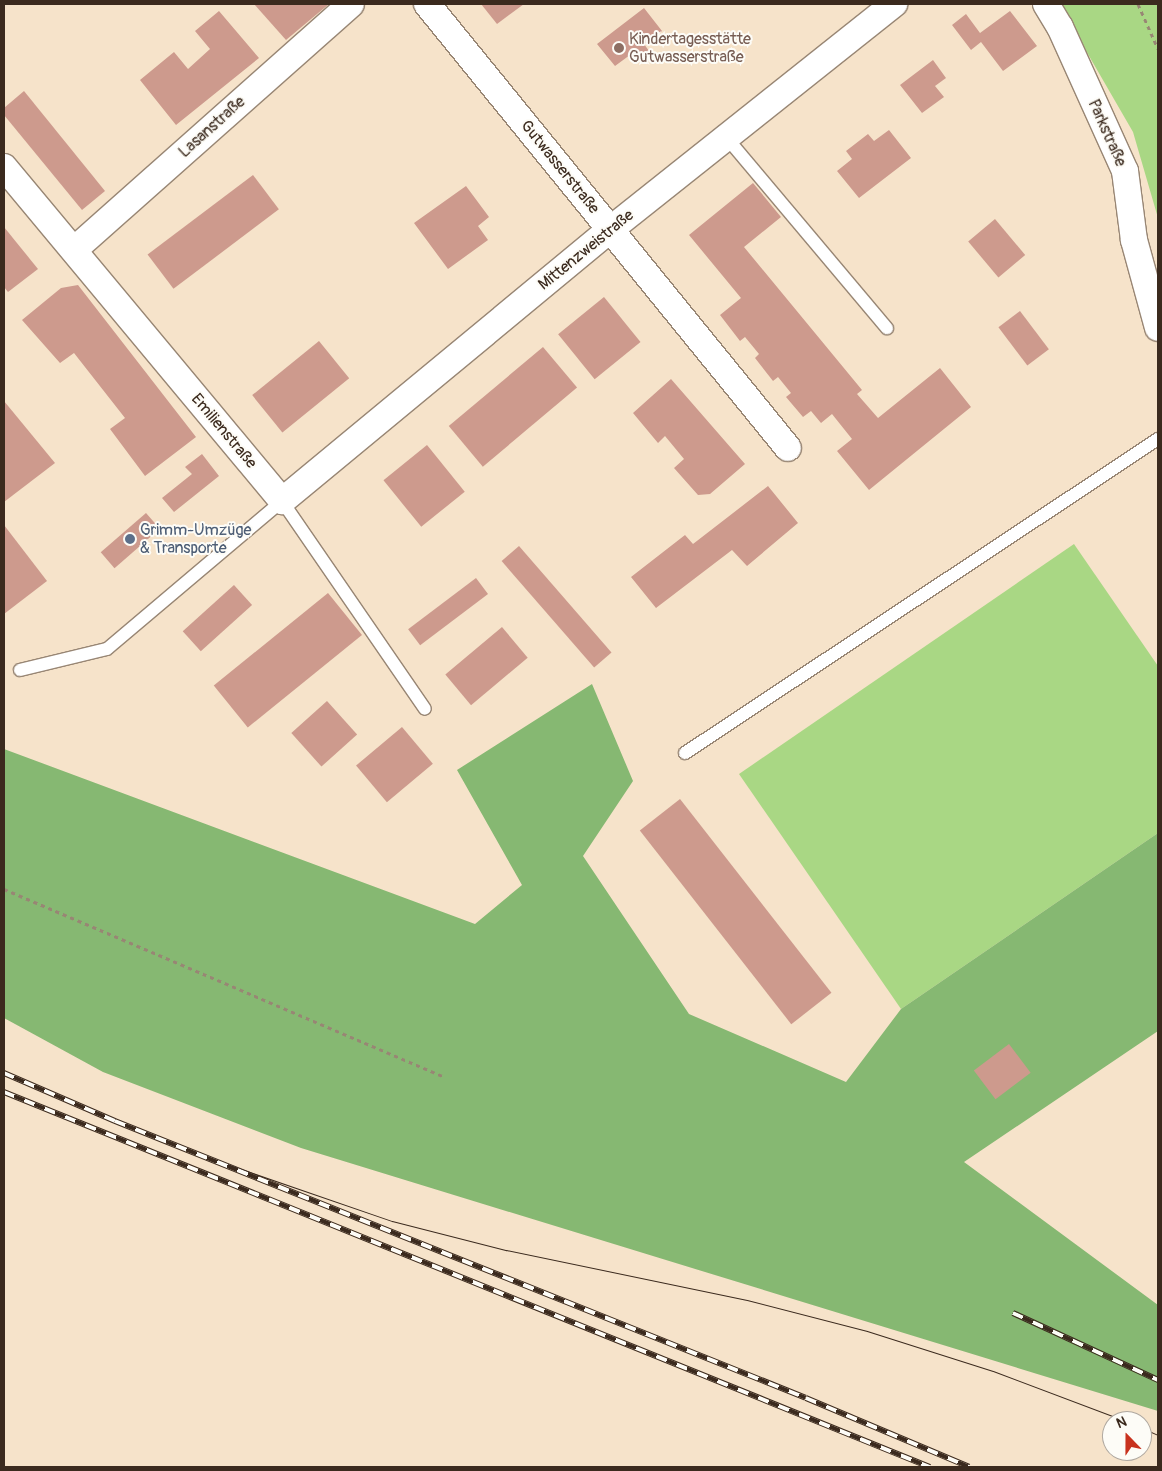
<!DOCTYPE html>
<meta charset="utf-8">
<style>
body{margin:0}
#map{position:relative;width:1162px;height:1471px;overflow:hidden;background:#f6e3ca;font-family:Pangolin,sans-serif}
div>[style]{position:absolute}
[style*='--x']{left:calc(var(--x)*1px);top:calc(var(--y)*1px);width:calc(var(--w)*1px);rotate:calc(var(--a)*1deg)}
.green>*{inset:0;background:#a9d784}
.forest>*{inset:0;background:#86b872}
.building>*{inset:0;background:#cd9a8d;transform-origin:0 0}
.path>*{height:3px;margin-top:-1.5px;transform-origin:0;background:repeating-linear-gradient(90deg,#988674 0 4px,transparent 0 8px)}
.roads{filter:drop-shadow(1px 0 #988674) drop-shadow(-1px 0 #988674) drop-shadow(0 1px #988674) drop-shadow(0 -1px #988674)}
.service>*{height:12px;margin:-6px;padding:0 6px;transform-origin:6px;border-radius:6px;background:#fff}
.minor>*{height:26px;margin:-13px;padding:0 13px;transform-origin:13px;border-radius:13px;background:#fff}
.tram>*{height:1px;margin:-0.5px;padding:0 0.5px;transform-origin:0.5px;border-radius:0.5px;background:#3b2a1e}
.rail>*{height:5.5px;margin-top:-2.75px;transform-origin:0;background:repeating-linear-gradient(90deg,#fdfcf7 0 11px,#3b2a1e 0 22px);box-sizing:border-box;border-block:1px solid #3b2a1e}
.dots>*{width:14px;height:14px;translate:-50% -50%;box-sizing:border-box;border:2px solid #fdfcf7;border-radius:50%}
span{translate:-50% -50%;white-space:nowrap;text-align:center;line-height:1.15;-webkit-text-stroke:4px #fdfcf7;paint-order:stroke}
.education-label{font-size:16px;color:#785e54}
.left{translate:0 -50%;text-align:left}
.street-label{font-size:16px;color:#3b2a1e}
.service-label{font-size:16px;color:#4e5e75}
.frame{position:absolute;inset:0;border:5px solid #3b2a1e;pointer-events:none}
.north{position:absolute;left:1102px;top:1411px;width:50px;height:50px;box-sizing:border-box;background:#fdfcf7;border:1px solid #afa8a0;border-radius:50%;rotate:338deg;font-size:14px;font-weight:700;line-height:20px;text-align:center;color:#3b2a1e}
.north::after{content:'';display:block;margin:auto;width:18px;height:22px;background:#c8321e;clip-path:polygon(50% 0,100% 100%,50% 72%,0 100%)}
</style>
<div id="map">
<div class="green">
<div style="clip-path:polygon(1059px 4px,1158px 4px,1158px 218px,1133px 132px)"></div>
<div style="clip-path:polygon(1074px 544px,1158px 666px,1158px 833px,901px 1009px,739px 774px)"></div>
</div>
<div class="forest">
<div style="clip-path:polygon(592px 684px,633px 781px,583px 856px,689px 1014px,846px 1082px,901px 1009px,1158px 833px,1158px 1031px,964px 1162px,1158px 1305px,1158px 1411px,301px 1148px,103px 1072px,4px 1018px,4px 749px,475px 924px,522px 885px,457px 770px)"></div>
</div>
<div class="building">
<div style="clip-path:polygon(254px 4px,329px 4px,286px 40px)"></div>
<div style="clip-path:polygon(481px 4px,524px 4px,497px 24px)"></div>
<div style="clip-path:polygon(644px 8px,662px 31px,644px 44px,649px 51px,640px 59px,634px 52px,615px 66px,597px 44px)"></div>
<div style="clip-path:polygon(219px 11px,259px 58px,176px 125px,140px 80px,174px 52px,188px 69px,210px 49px,195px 31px)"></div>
<div style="clip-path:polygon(1010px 11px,1037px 46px,1003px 71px,981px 42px,971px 50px,952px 25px,966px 14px,980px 33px)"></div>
<div style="clip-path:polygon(933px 60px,946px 78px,935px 86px,944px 97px,922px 113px,900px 85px)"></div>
<div style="clip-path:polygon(24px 91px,105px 191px,82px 210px,4px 115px,4px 108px)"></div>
<div style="clip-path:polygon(889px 130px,911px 158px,859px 198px,837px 171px,852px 159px,846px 151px,868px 134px,874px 141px)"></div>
<div style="left:253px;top:175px;width:43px;height:132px;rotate:53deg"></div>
<div style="clip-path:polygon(753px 183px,781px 217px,744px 247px,862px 390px,857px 394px,878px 418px,940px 368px,971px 407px,869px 490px,837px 451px,852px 439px,832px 414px,821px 423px,811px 411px,803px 417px,786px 397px,791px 393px,778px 377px,773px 381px,755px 358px,759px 354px,745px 337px,740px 341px,720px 315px,741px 298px,689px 235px)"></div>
<div style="clip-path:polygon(466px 186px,489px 217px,478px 226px,488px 240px,448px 269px,414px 223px)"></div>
<div style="left:995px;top:219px;width:47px;height:35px;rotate:50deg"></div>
<div style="clip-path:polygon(4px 227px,38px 269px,8px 292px,4px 287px)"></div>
<div style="clip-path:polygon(78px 285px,196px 437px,145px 476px,110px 429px,125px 418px,74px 353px,60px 363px,22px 320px,61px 288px)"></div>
<div style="left:604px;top:297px;width:58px;height:59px;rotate:51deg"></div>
<div style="left:1020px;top:311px;width:48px;height:27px;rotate:53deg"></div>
<div style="left:319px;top:341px;width:48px;height:86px;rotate:51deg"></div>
<div style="left:543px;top:347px;width:53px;height:123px;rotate:50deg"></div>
<div style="clip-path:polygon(671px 379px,745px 464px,710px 494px,698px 495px,674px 468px,684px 459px,665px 436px,658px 443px,633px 413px)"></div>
<div style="clip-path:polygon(4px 401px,55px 463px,4px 502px)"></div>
<div style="left:427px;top:445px;width:60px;height:56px;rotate:51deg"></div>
<div style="clip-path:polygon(202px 454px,219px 476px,174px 512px,162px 498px,192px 474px,185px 467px)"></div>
<div style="clip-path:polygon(768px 486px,798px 523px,747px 566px,732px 550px,656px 608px,631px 577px,685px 535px,693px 544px)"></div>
<div style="left:146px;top:513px;width:21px;height:60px;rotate:49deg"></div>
<div style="clip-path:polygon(4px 525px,47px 581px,4px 614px)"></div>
<div style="left:519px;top:546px;width:141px;height:23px;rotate:49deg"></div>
<div style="left:476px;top:578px;width:20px;height:85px;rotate:53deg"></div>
<div style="left:234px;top:585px;width:27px;height:69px;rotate:48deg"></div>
<div style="left:328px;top:593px;width:54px;height:147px;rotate:51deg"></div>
<div style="left:502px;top:627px;width:40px;height:74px;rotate:50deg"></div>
<div style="left:327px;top:701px;width:45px;height:48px;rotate:48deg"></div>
<div style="left:402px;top:727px;width:48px;height:60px;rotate:50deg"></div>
<div style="left:680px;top:799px;width:246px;height:51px;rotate:52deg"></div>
<div style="left:1009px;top:1044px;width:36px;height:44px;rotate:53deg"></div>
</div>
<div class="path">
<div style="--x:1138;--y:4;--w:49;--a:66"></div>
<div style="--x:4;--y:889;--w:477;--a:23.1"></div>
</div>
<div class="roads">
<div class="service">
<div style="--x:726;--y:137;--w:250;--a:49.9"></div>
<div style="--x:20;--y:670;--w:89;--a:-13.6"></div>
<div style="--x:107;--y:649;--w:229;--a:-40.2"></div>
<div style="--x:282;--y:501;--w:252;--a:55.5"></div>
<div style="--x:685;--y:753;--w:568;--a:-33.58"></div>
</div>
<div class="minor">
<div style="--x:427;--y:4;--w:572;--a:50.89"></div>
<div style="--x:1046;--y:4;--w:27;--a:59"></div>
<div style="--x:1060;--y:27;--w:158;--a:65.7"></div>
<div style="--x:1125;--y:171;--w:70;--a:82.6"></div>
<div style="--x:1134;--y:240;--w:91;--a:74.7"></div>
<div style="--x:4;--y:167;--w:435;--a:50.2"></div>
<div style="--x:282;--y:501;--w:427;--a:-39.6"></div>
<div style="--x:611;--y:229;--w:362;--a:-38.5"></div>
<div style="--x:74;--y:250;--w:370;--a:-41.6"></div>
</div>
</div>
<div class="tram">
<div style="--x:203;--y:1156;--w:200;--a:19"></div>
<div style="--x:392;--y:1221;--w:118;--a:14.3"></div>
<div style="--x:506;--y:1250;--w:246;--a:11.7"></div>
<div style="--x:747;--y:1300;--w:124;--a:14.5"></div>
<div style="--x:867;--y:1331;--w:132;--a:17.6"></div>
<div style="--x:993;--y:1371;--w:141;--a:20.7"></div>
<div style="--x:1142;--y:1428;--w:17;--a:24"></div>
</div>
<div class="rail">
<div style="--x:4;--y:1073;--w:121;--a:23.4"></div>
<div style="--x:115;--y:1121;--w:744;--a:21.84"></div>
<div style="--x:806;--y:1398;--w:177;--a:22.9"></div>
<div style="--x:4;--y:1092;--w:999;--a:22.05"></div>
<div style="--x:1013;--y:1313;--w:160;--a:24.8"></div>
</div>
<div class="dots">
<div style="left:619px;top:48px;background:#8d6e63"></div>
<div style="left:130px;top:539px;background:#5c6f8a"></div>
</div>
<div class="education-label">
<span class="left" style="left:629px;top:48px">Kindertagesstätte<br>Gutwasserstraße</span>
</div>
<div class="street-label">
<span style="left:212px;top:127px;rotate:-42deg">Lasanstraße</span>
<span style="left:1107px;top:133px;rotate:66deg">Parkstraße</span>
<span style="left:560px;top:167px;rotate:51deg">Gutwasserstraße</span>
<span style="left:586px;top:250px;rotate:-39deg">Mittenzweistraße</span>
<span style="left:224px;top:431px;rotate:50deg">Emilienstraße</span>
</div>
<div class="service-label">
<span class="left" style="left:140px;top:539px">Grimm-Umzüge<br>&amp; Transporte</span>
</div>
<div class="frame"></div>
<div class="north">N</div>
</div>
